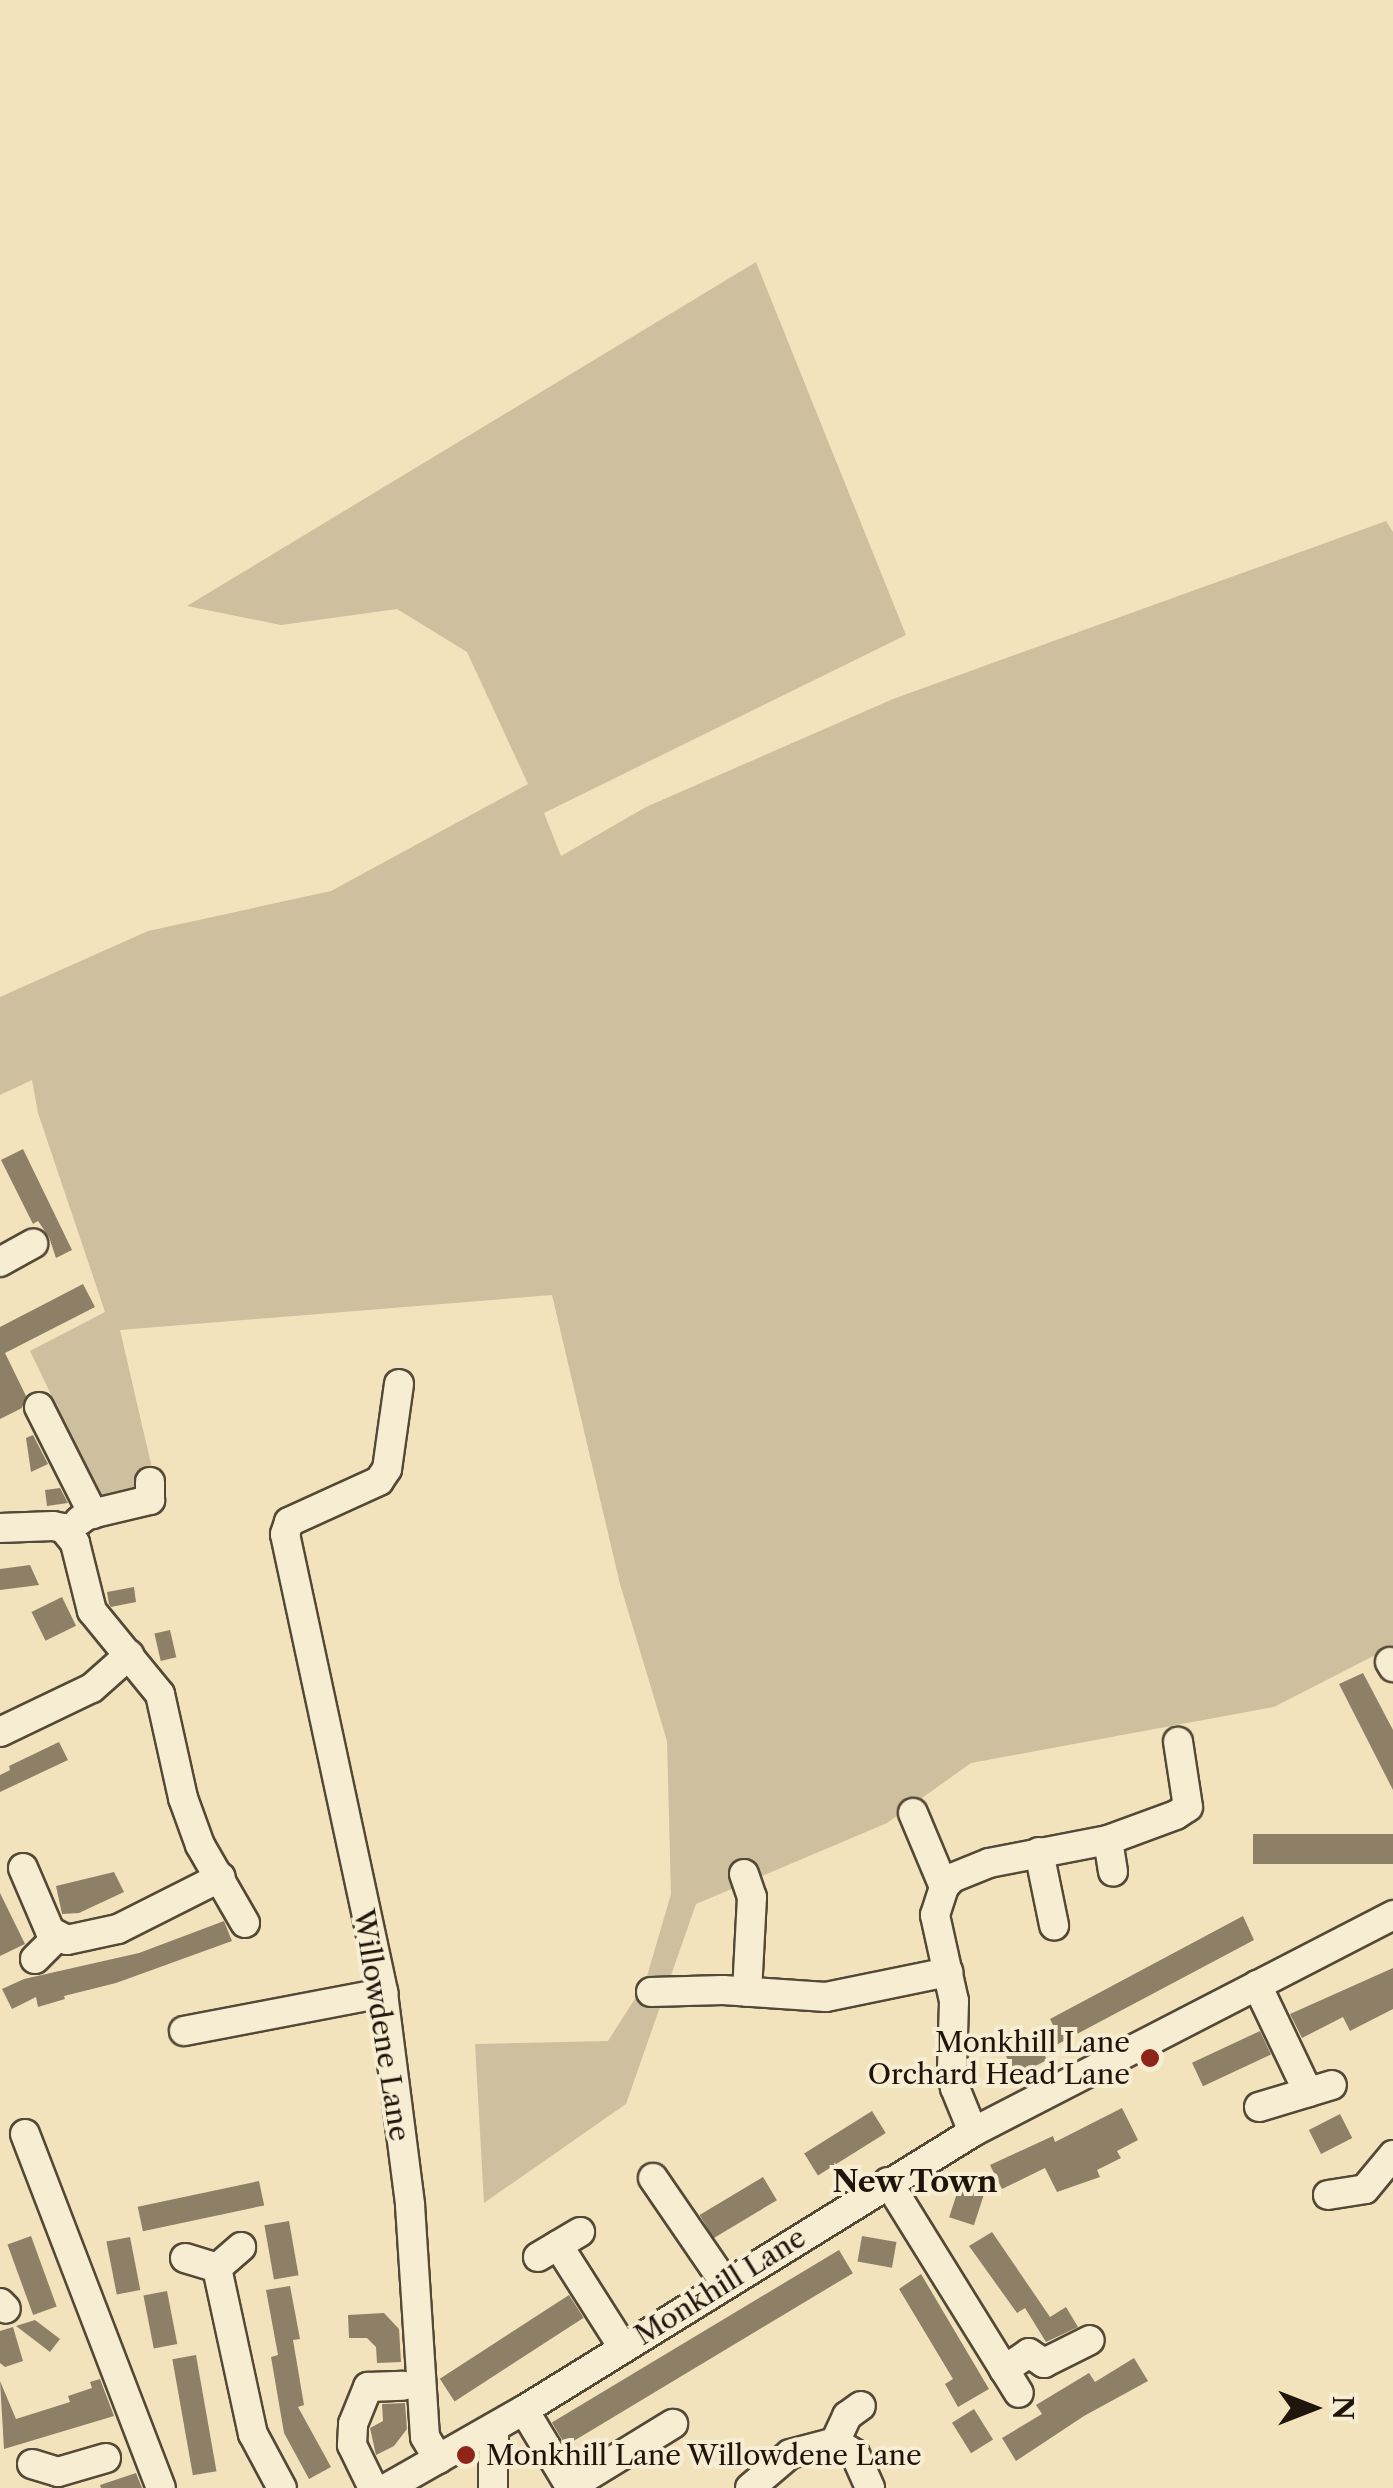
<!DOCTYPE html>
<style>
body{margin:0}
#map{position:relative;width:1393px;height:2488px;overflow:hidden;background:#f2e3bc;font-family:"Libre Caslon Text",serif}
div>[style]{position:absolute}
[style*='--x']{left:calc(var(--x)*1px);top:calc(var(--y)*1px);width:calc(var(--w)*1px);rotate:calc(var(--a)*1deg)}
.green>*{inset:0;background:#cec09e}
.building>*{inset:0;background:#8d8067;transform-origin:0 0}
.roads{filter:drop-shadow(2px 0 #544837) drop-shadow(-2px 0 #544837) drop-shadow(0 2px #544837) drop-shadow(0 -2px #544837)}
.minor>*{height:28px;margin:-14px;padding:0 14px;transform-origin:14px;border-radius:14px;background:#f7edd3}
.dots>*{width:28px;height:28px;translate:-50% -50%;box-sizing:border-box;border:5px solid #f7edd3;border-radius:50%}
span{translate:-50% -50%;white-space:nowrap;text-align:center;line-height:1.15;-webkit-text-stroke:8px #f7edd3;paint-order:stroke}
.street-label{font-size:28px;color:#1f150b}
.poi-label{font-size:28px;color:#1f150b}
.right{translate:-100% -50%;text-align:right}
.left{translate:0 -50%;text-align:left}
.neighbourhood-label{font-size:30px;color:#1f150b;font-weight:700}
.north{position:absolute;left:1263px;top:2358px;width:100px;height:100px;-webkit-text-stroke:8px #f7edd3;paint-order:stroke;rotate:90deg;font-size:28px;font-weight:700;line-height:40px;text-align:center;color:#1f150b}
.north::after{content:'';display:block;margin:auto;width:35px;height:45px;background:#1f150b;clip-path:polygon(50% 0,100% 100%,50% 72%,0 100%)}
</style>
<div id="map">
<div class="green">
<div style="clip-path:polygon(756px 262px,906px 635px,544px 813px,561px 856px,646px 807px,893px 699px,1386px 521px,1393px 532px,1393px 1646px,1274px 1707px,971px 1763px,887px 1823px,696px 1904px,626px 2104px,484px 2203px,475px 2044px,608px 2041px,645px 1983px,671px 1894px,667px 1741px,620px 1584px,552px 1295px,120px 1330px,155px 1481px,136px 1484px,126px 1497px,101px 1498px,30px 1351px,105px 1312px,38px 1113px,32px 1080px,0 1095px,0 997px,148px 931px,331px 891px,528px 784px,467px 652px,397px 609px,281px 625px,187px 606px)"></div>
</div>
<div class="building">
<div style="clip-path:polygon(23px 1149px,72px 1250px,56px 1258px,49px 1237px,38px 1221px,33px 1224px,1px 1160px)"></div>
<div style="clip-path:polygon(83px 1284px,95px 1307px,5px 1353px,26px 1396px,22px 1408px,0 1419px,0 1327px)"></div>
<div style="clip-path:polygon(33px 1435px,48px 1464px,31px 1472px,26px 1438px)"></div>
<div style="clip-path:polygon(60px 1488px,68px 1503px,47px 1506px,45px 1490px)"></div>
<div style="clip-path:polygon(30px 1565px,39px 1585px,0 1590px,0 1569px)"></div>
<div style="clip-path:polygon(134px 1587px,136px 1602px,111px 1607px,109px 1604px,107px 1592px)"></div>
<div style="left:62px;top:1597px;width:32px;height:34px;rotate:64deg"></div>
<div style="left:170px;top:1630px;width:28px;height:16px;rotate:77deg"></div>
<div style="clip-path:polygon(1363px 1673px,1393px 1730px,1393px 1790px,1339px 1684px)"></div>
<div style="clip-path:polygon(59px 1742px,68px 1760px,0 1792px,0 1775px,10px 1770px,9px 1766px)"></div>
<div style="left:1393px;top:1834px;width:30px;height:140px;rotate:90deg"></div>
<div style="clip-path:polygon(114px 1872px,124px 1892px,79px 1913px,62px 1914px,56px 1886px)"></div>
<div style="clip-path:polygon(0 1893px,25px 1944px,0 1956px)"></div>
<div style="clip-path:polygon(1243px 1916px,1254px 1940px,1043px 2052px,1047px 2060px,1016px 2076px,1004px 2052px,1054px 2027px,1050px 2019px)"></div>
<div style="clip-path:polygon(224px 1921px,232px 1941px,116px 1983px,64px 1996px,65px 1999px,38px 2007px,36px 1997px,12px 2009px,2px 1989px,24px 1979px,139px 1953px)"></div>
<div style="clip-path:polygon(1393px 1968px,1393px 2009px,1350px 2031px,1343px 2017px,1302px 2038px,1290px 2014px)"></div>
<div style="left:1260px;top:2031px;width:26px;height:75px;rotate:65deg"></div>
<div style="clip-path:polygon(1122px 2108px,1138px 2140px,1117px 2151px,1121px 2158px,1097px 2170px,1100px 2177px,1057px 2192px,1045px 2168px,1002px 2189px,990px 2165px,1053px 2136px,1055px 2142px)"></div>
<div style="left:872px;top:2111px;width:26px;height:80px;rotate:58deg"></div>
<div style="left:1340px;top:2114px;width:27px;height:35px;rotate:63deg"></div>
<div style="left:763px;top:2177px;width:27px;height:74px;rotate:59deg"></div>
<div style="left:259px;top:2181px;width:25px;height:124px;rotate:78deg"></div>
<div style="left:960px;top:2184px;width:26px;height:35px;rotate:18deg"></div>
<div style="left:289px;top:2221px;width:55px;height:25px;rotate:80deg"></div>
<div style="clip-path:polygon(992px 2232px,1050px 2317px,1066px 2307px,1078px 2327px,1046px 2342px,1025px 2308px,1017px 2313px,969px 2246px)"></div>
<div style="left:31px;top:2236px;width:75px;height:25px;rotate:70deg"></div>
<div style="left:862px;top:2236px;width:35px;height:26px;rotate:10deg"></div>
<div style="left:130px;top:2237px;width:54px;height:24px;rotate:79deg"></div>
<div style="left:839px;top:2250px;width:27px;height:335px;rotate:59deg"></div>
<div style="clip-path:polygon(921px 2274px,989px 2389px,958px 2407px,945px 2384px,953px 2379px,899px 2289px)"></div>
<div style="clip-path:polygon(290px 2286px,300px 2339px,293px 2340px,304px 2405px,298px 2407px,331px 2467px,309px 2479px,284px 2433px,271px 2357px,278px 2355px,266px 2290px)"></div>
<div style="left:167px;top:2291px;width:54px;height:24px;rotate:79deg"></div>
<div style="left:569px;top:2295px;width:27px;height:154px;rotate:57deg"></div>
<div style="clip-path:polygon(384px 2313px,399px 2329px,401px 2362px,377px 2363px,376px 2347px,367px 2338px,349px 2338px,348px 2315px)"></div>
<div style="clip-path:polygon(35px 2320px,60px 2339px,50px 2352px,16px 2326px)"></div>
<div style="clip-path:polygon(13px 2327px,23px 2361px,5px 2367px,0 2363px,0 2331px)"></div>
<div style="left:196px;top:2355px;width:118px;height:24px;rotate:80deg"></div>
<div style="clip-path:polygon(1134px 2358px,1148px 2381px,1084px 2416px,1016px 2461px,1002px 2438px,1042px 2414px,1036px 2405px,1089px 2373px,1095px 2382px)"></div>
<div style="clip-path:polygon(100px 2379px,114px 2416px,4px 2449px,0 2381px,16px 2419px,70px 2402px,68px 2396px,92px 2388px,90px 2382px)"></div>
<div style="clip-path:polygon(405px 2403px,407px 2429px,394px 2446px,376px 2455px,370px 2428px,383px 2421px,382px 2404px)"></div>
<div style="left:974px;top:2409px;width:36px;height:26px;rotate:58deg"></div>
<div style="clip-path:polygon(136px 2473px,142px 2488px,101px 2488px,100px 2485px)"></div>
</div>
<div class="roads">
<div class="minor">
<div style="--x:0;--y:1262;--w:38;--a:-29"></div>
<div style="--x:399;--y:1384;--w:86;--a:98"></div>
<div style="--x:387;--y:1469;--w:14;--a:124"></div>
<div style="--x:379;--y:1481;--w:99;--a:155.5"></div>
<div style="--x:289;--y:1522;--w:13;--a:108"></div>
<div style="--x:285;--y:1534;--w:469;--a:77.9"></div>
<div style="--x:383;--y:1993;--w:214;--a:82.7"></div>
<div style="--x:410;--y:2205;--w:232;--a:86.3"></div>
<div style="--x:425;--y:2437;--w:26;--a:59"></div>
<div style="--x:39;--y:1407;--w:120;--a:63.2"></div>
<div style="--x:79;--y:1521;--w:10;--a:-37"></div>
<div style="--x:87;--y:1515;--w:65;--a:-13.4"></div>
<div style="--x:150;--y:1500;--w:18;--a:-90"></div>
<div style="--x:0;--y:1528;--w:53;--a:-2.2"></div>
<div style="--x:53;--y:1526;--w:10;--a:11"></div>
<div style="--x:63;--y:1528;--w:19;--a:51"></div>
<div style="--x:75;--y:1543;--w:70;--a:76"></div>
<div style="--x:92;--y:1611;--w:107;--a:50.7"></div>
<div style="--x:160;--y:1694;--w:107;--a:77.5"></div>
<div style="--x:183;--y:1798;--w:50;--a:70.1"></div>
<div style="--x:200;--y:1845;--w:90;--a:60"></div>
<div style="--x:1390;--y:1662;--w:6;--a:59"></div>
<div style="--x:0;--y:1732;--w:102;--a:-25.6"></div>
<div style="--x:92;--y:1688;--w:50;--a:-41.7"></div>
<div style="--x:913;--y:1813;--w:80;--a:67.3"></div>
<div style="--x:1108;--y:1840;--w:32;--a:81"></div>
<div style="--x:1039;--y:1852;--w:75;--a:78.4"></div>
<div style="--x:23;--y:1868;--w:69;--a:66.8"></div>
<div style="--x:50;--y:1931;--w:19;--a:28"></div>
<div style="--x:67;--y:1940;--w:52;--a:-12.2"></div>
<div style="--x:118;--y:1929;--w:115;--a:-26.8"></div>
<div style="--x:744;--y:1874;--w:24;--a:71"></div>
<div style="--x:752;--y:1897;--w:95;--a:93"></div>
<div style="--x:35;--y:1959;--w:31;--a:-45"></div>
<div style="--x:1257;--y:1985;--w:119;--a:64.5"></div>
<div style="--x:651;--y:1992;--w:72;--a:-1.6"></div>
<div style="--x:723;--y:1990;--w:103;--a:3.9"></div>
<div style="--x:826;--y:1997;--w:125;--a:-11.6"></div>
<div style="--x:184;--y:2031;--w:203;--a:-10.8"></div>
<div style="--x:1259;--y:2107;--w:76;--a:-16.8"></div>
<div style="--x:973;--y:2132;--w:48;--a:-112.2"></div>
<div style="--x:955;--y:2088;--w:19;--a:-99"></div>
<div style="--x:952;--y:2069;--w:68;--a:-88.3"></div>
<div style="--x:954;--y:2001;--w:88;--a:-102.5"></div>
<div style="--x:935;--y:1915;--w:29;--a:-72"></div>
<div style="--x:944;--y:1887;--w:12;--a:-48"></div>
<div style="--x:952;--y:1878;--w:40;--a:-22"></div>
<div style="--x:989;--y:1863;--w:121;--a:-10.9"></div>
<div style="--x:1108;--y:1840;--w:72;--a:-20.2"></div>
<div style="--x:1176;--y:1815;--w:14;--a:-34"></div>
<div style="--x:1188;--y:1807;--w:66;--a:-98.7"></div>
<div style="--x:25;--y:2134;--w:379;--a:69"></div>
<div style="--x:653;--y:2178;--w:127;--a:55.6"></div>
<div style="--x:888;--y:2182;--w:248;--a:58.2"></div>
<div style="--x:1328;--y:2195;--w:37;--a:-9"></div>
<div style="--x:1365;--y:2189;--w:44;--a:-50.5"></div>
<div style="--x:558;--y:2245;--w:120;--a:57.6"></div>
<div style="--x:538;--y:2257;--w:49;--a:-30.8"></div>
<div style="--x:185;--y:2258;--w:34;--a:17"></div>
<div style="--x:217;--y:2268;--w:32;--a:-41"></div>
<div style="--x:217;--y:2268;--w:170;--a:77.8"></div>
<div style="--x:253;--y:2434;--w:61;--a:61.8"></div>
<div style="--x:0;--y:2303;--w:8;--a:45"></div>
<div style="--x:1004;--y:2370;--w:30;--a:-34"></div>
<div style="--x:1029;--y:2353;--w:18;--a:34"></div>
<div style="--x:1044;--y:2363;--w:51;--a:-26.6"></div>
<div style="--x:524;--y:2410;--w:91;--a:58.9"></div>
<div style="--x:835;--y:2442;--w:29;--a:-65"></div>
<div style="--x:847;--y:2416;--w:17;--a:-36"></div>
<div style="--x:32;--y:2464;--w:27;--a:17"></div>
<div style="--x:58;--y:2472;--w:50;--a:-16.3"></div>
<div style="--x:570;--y:2487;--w:121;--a:-31.5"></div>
<div style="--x:373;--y:2488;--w:48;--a:-116"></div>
<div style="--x:352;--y:2445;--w:21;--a:-87"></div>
<div style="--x:353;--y:2424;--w:40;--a:-68"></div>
<div style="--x:368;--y:2387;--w:35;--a:-2"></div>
<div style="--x:387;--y:2488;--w:158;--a:-29.7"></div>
<div style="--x:524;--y:2410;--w:528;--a:-31.76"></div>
<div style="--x:973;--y:2132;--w:473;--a:-27.3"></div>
<div style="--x:493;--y:2488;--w:60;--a:-89"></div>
<div style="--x:750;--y:2488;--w:52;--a:-40.4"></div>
<div style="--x:790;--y:2454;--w:47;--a:-14.9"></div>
<div style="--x:835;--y:2442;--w:23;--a:31"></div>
<div style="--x:855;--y:2454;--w:37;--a:66"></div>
</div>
</div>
<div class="dots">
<div style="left:1150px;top:2058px;background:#8f2418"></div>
<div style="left:466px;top:2455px;background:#8f2418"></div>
</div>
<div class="street-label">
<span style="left:382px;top:2025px;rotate:81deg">Willowdene Lane</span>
<span style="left:720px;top:2286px;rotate:-32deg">Monkhill Lane</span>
</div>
<div class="poi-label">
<span class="right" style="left:1130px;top:2058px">Monkhill Lane<br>Orchard Head Lane</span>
<span class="left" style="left:486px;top:2455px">Monkhill Lane Willowdene Lane</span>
</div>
<div class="neighbourhood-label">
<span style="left:915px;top:2182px">New Town</span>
</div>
<div class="north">N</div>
</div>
